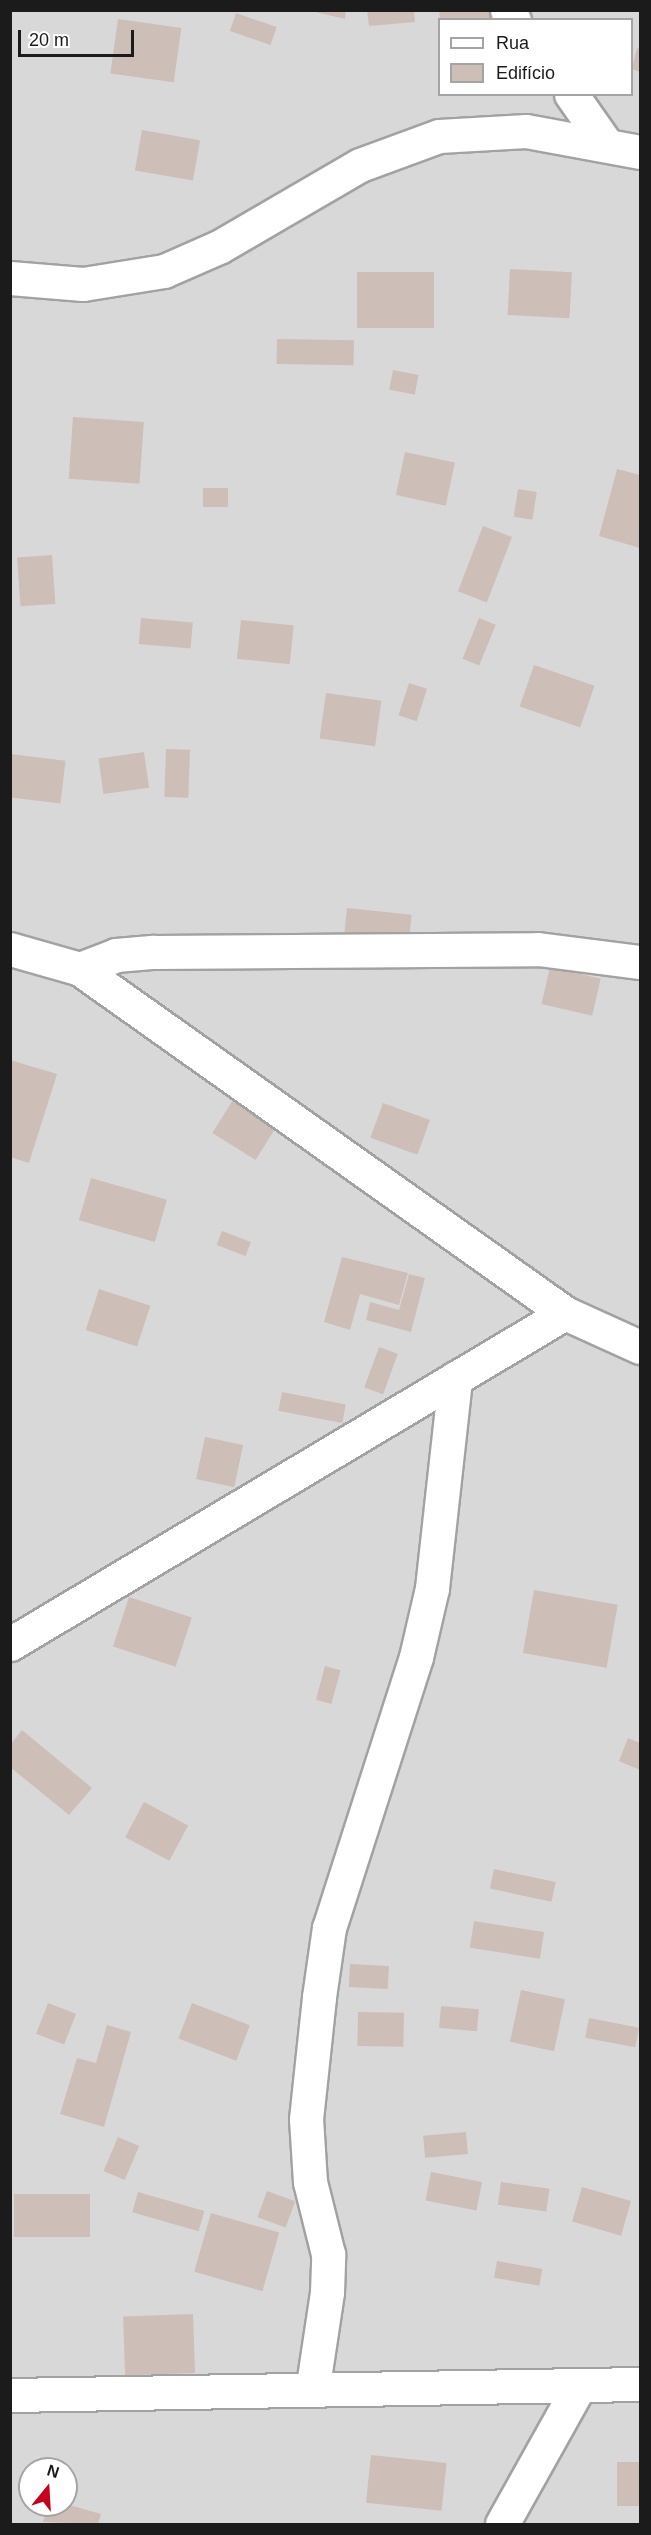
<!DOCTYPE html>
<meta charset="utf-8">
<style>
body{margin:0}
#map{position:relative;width:651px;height:2535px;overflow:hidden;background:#eee7df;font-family:Helvetica,sans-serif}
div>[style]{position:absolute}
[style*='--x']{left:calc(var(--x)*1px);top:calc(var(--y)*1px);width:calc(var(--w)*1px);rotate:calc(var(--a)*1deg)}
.residential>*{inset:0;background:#d9d8d8}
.building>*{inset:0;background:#cebeb8;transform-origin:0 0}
.roads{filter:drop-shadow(2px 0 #a2a2a2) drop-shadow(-2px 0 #a2a2a2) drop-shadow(0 2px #a2a2a2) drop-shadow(0 -2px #a2a2a2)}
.minor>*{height:33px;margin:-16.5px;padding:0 16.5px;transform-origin:16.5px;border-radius:16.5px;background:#fff}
span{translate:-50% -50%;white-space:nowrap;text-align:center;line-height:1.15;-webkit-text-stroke:5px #fff;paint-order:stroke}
.frame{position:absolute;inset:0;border:12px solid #1b1b1b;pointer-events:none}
.legend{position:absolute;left:438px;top:18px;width:195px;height:78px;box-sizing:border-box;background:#fff;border:2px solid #a4a4a4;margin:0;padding:8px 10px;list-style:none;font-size:18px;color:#1b1b1b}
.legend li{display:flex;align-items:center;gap:12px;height:30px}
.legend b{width:30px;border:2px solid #a4a4a4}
.north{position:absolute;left:18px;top:2457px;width:60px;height:60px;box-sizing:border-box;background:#fff;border:2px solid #a4a4a4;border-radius:50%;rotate:18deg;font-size:16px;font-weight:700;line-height:24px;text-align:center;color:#1b1b1b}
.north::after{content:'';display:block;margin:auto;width:21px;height:27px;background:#c6001e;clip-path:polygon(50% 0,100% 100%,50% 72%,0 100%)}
.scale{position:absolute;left:18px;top:30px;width:116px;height:27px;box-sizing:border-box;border:3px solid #1b1b1b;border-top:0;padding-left:8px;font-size:18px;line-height:21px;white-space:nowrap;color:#1b1b1b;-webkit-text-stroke:4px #fff;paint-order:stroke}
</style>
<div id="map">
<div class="residential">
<div style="clip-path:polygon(evenodd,11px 11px,640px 11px,640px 2524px,11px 2524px,11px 11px,440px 20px,632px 20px,632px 94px,440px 94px,440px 20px,11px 11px,30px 2469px,66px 2469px,66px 2505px,30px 2505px,30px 2469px)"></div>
</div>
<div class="building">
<div style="clip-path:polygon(307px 10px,346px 10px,345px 19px)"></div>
<div style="clip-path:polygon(367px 10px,414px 10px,415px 22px,369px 26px)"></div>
<div style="clip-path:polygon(439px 10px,490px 10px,498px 13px,496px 20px,440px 21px)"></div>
<div style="left:236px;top:13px;width:43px;height:19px;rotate:19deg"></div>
<div style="left:118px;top:19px;width:64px;height:55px;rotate:8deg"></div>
<div style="clip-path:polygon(637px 48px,640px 49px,640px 72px,632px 69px)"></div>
<div style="left:142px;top:130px;width:59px;height:41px;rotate:10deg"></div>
<div style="left:510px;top:269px;width:62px;height:46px;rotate:3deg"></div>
<div style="left:357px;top:272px;width:77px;height:56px"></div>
<div style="left:277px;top:339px;width:77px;height:25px;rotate:1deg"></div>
<div style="left:393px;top:370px;width:26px;height:20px;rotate:11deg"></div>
<div style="left:73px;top:417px;width:71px;height:62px;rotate:4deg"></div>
<div style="left:405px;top:452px;width:51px;height:44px;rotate:12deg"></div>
<div style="clip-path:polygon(617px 469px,640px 475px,640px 548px,599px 536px)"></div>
<div style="left:203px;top:488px;width:25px;height:19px"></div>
<div style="left:518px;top:489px;width:19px;height:28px;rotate:9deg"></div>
<div style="left:483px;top:526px;width:31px;height:70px;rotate:21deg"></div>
<div style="left:52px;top:555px;width:49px;height:35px;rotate:86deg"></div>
<div style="left:141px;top:618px;width:52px;height:26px;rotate:5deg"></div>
<div style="left:479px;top:618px;width:18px;height:44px;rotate:22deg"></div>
<div style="left:241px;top:620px;width:53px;height:39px;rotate:6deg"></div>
<div style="left:534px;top:665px;width:64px;height:44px;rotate:19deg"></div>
<div style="left:409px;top:683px;width:19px;height:34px;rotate:18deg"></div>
<div style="left:326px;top:693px;width:56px;height:46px;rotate:8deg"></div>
<div style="left:166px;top:749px;width:24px;height:48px;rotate:2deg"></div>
<div style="left:144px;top:752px;width:36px;height:46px;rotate:82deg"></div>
<div style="left:10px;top:754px;width:56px;height:43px;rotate:7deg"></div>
<div style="left:347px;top:908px;width:65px;height:24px;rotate:6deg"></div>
<div style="left:550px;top:967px;width:52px;height:38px;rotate:13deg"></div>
<div style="clip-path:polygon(10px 1060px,57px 1074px,29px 1163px,10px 1157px)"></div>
<div style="left:233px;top:1100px;width:51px;height:39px;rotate:32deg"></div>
<div style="left:383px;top:1103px;width:50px;height:37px;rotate:20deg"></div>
<div style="left:91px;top:1178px;width:79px;height:44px;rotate:16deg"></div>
<div style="left:222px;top:1231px;width:31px;height:15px;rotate:21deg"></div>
<div style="clip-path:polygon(342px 1257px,408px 1273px,399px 1305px,360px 1294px,350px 1330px,324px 1322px)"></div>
<div style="clip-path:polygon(409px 1274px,425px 1278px,411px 1332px,366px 1320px,370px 1302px,399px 1310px)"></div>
<div style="left:99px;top:1289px;width:54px;height:43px;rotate:18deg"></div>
<div style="left:379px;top:1347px;width:20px;height:43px;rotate:20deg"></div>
<div style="left:282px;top:1392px;width:65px;height:19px;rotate:11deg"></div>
<div style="left:205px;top:1437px;width:39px;height:43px;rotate:12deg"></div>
<div style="left:534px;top:1590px;width:85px;height:64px;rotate:10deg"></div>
<div style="left:129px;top:1597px;width:66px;height:52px;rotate:18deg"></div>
<div style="left:325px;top:1666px;width:16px;height:35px;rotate:15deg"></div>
<div style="clip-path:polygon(22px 1730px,92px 1788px,69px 1815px,10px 1767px,10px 1745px)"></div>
<div style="clip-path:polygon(628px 1738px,640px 1743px,640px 1770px,619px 1761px)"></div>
<div style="left:144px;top:1802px;width:50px;height:40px;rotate:28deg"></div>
<div style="left:494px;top:1869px;width:63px;height:20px;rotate:12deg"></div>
<div style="left:474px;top:1921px;width:71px;height:27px;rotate:9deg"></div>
<div style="left:350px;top:1964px;width:39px;height:23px;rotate:3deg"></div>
<div style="left:521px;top:1990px;width:45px;height:53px;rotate:12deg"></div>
<div style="left:48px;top:2003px;width:30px;height:33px;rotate:21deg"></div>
<div style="left:192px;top:2003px;width:62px;height:38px;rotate:21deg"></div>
<div style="left:441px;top:2006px;width:38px;height:22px;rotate:5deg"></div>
<div style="left:358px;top:2012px;width:46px;height:34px;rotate:1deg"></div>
<div style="left:589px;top:2018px;width:51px;height:20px;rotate:11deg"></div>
<div style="clip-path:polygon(107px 2025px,131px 2032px,104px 2127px,60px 2114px,77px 2058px,96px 2063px)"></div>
<div style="left:466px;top:2132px;width:22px;height:43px;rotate:85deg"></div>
<div style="left:118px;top:2137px;width:23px;height:37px;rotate:23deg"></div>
<div style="left:431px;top:2172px;width:52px;height:29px;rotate:11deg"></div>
<div style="left:501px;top:2182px;width:49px;height:23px;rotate:8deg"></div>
<div style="left:582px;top:2187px;width:51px;height:36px;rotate:16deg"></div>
<div style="left:267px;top:2191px;width:30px;height:28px;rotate:20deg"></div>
<div style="left:138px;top:2192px;width:69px;height:21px;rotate:16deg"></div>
<div style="left:14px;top:2194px;width:76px;height:43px"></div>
<div style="left:211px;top:2213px;width:71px;height:61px;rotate:16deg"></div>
<div style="left:497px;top:2261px;width:46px;height:17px;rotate:10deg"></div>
<div style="left:193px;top:2314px;width:59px;height:70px;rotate:88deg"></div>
<div style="left:371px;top:2455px;width:76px;height:48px;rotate:6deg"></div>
<div style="left:617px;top:2462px;width:23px;height:44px"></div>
<div style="clip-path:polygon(66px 2504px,101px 2514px,98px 2524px,43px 2522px,48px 2505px)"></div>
</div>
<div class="roads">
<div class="minor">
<div style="--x:507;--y:10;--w:12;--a:55"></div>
<div style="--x:571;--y:94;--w:61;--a:55"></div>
<div style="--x:10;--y:278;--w:73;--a:4.7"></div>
<div style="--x:83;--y:284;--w:82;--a:-9.1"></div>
<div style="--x:164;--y:271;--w:60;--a:-23.6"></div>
<div style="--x:219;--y:247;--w:163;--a:-30.2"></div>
<div style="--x:360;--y:165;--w:84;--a:-20.2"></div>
<div style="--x:439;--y:136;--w:87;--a:-3.3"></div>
<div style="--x:526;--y:131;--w:116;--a:10.4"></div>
<div style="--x:10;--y:949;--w:73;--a:15.9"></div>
<div style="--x:80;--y:969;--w:39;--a:-21"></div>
<div style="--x:116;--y:955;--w:38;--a:-5"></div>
<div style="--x:154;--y:952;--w:384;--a:-0.4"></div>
<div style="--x:538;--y:949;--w:103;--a:7.3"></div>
<div style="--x:80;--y:969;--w:595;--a:35.35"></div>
<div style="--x:565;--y:1313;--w:82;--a:24.4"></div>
<div style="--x:10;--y:1644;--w:646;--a:-30.81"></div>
<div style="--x:313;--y:2385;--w:94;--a:-81.4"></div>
<div style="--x:327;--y:2292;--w:38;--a:-88"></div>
<div style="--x:328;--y:2254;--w:74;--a:-104"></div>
<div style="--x:310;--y:2182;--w:63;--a:-93.6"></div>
<div style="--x:306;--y:2119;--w:123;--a:-83.9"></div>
<div style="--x:319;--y:1997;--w:70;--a:-81.8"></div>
<div style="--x:329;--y:1928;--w:285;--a:-72.2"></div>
<div style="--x:416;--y:1657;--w:71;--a:-76.9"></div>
<div style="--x:432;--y:1588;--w:211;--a:-83.7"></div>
<div style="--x:10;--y:2395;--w:630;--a:-1"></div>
<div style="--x:502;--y:2524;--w:156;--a:-60.8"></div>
</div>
</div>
<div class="frame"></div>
<ul class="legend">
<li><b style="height:8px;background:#fff"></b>Rua</li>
<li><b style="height:16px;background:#cebeb8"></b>Edifício</li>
</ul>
<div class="north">N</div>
<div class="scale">20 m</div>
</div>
